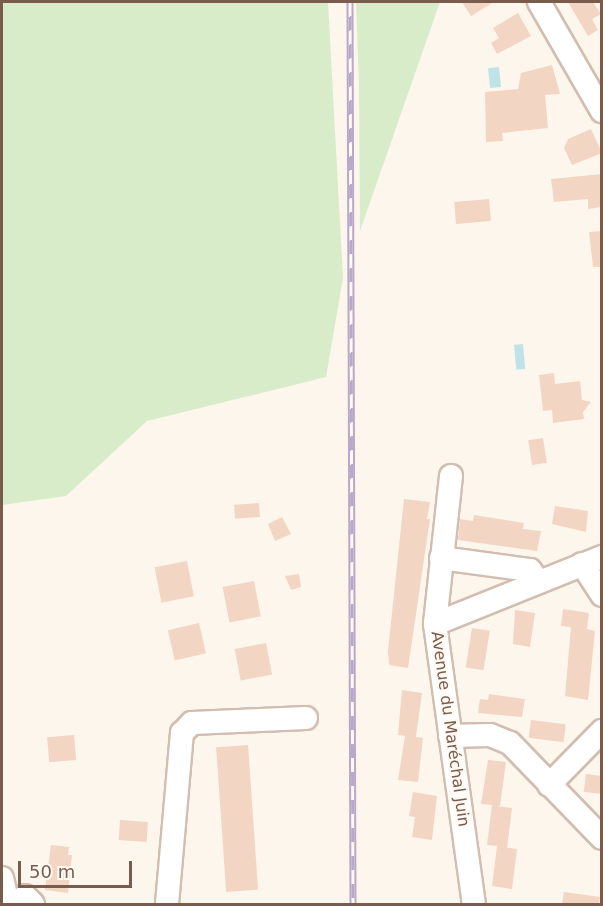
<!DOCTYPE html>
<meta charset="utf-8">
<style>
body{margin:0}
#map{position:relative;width:603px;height:906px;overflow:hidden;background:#fdf6ec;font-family:"DejaVu Sans",sans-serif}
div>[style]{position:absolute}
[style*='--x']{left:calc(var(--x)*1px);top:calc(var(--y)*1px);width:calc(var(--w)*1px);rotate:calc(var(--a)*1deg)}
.green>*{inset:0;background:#d8ecc9}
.water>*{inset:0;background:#bfe3e8;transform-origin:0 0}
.building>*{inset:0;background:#f3d5c3;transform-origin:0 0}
.roads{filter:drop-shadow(2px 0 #d1beb0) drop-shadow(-2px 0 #d1beb0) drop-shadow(0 2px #d1beb0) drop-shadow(0 -2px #d1beb0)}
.minor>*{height:22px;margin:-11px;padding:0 11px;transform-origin:11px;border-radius:11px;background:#fff}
.rail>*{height:7px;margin-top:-3.5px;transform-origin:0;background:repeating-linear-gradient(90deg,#fffaf3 0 14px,#b9a8c9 0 28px);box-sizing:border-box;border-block:2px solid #b9a8c9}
span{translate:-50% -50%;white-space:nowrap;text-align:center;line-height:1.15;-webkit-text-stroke:5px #fffaf3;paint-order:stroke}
.street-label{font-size:16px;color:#7a5c4d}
.frame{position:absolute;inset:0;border:3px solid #7a5c4d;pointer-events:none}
.scale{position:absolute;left:18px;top:861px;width:114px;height:27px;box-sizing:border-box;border:3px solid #7a5c4d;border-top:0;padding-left:8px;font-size:18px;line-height:21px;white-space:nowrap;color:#7a5c4d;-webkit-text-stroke:4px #fffaf3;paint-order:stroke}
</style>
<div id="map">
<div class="green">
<div style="clip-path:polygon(2px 2px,328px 2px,343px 278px,326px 377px,147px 421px,66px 496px,2px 505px)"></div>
<div style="clip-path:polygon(356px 2px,440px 2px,360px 231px,359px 85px)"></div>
</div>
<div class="water">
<div style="left:499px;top:67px;width:20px;height:11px;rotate:84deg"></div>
<div style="left:523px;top:344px;width:25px;height:9px;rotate:85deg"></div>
</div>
<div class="building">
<div style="clip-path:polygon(462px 2px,494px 2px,471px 16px)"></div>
<div style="clip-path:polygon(568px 2px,593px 2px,601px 14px,592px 19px,598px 30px,588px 36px)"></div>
<div style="clip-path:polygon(518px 13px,531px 36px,497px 54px,491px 43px,499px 38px,493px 28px)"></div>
<div style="clip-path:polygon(552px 65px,560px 94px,545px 95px,548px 128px,502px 133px,503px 141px,486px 142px,485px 92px,518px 89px,521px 73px)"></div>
<div style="clip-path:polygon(591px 129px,602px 153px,572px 165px,564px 148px,568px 139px)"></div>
<div style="clip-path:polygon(602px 174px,602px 207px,588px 209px,588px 199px,554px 202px,551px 179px)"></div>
<div style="left:489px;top:199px;width:22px;height:35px;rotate:85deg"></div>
<div style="clip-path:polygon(602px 231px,602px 267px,593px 267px,589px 232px)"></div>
<div style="clip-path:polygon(554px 373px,555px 384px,580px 381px,582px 400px,591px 402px,583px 412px,584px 419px,553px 423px,552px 410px,543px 411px,539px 375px)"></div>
<div style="left:543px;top:438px;width:25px;height:15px;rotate:81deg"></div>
<div style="clip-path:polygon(404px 499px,430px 502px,427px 519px,430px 519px,408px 668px,389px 665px,388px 651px)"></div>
<div style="left:259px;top:503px;width:14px;height:25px;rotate:86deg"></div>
<div style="clip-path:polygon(555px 506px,588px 511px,586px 532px,552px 524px)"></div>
<div style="clip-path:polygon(474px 515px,524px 523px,523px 529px,541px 531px,537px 551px,458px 540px,460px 519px,473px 521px)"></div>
<div style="clip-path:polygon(282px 517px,291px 534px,275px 541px,268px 524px)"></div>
<div style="left:187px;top:561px;width:36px;height:33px;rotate:79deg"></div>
<div style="clip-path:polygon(299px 574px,301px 587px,291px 590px,285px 576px)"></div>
<div style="left:254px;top:581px;width:36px;height:32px;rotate:79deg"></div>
<div style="clip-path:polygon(563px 609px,589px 613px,587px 629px,595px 631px,588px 700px,565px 696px,571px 627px,561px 626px)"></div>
<div style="clip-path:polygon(515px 610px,535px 613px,530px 647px,513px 644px)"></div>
<div style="left:199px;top:623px;width:31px;height:32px;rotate:77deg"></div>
<div style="left:472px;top:628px;width:18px;height:40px;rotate:9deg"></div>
<div style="left:266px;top:643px;width:32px;height:32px;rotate:79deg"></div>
<div style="clip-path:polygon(402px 690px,422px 693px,416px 737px,423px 738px,418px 782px,398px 780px,405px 736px,398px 735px)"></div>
<div style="clip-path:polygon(489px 694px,525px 699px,522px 717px,478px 713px,480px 699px,488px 700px)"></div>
<div style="left:531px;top:720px;width:35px;height:18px;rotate:7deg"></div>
<div style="left:74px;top:735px;width:25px;height:27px;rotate:85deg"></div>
<div style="left:248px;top:745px;width:145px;height:32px;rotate:86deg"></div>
<div style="clip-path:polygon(488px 760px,506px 762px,500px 806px,496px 806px,512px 808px,507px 848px,497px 846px,517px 849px,512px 889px,492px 886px,497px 846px,487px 845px,492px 805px,481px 804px)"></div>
<div style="left:586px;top:774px;width:16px;height:18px;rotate:7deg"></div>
<div style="clip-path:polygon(413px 792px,437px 796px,432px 840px,412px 837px,415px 817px,409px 816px)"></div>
<div style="left:120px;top:820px;width:28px;height:20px;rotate:4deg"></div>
<div style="clip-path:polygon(51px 845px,69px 847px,68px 855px,72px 855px,68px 893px,45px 890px)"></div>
<div style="clip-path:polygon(564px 892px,600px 897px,599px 904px,562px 904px)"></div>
</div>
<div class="roads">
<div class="minor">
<div style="--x:539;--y:2;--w:126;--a:60"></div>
<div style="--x:451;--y:476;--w:149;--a:96.2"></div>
<div style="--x:435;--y:624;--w:283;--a:82.1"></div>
<div style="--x:441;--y:558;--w:90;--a:7.7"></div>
<div style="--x:530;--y:570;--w:15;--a:53"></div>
<div style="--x:582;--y:564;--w:37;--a:57"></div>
<div style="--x:435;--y:624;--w:180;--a:-21.9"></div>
<div style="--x:450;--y:736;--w:40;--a:-1.4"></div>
<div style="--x:490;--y:735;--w:22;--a:22"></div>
<div style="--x:510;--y:743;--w:132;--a:45.9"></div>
<div style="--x:549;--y:785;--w:76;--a:-45.5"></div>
<div style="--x:2;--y:878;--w:27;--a:77"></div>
<div style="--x:25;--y:896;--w:11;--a:45"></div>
<div style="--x:167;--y:904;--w:172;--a:-85"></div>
<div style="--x:182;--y:733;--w:14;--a:-45"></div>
<div style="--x:192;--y:723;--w:114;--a:-2.5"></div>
</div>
</div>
<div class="rail">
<div style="--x:350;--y:2;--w:902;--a:89.81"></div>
</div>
<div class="street-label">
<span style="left:450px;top:729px;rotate:82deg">Avenue du Maréchal Juin</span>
</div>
<div class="frame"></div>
<div class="scale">50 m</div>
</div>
